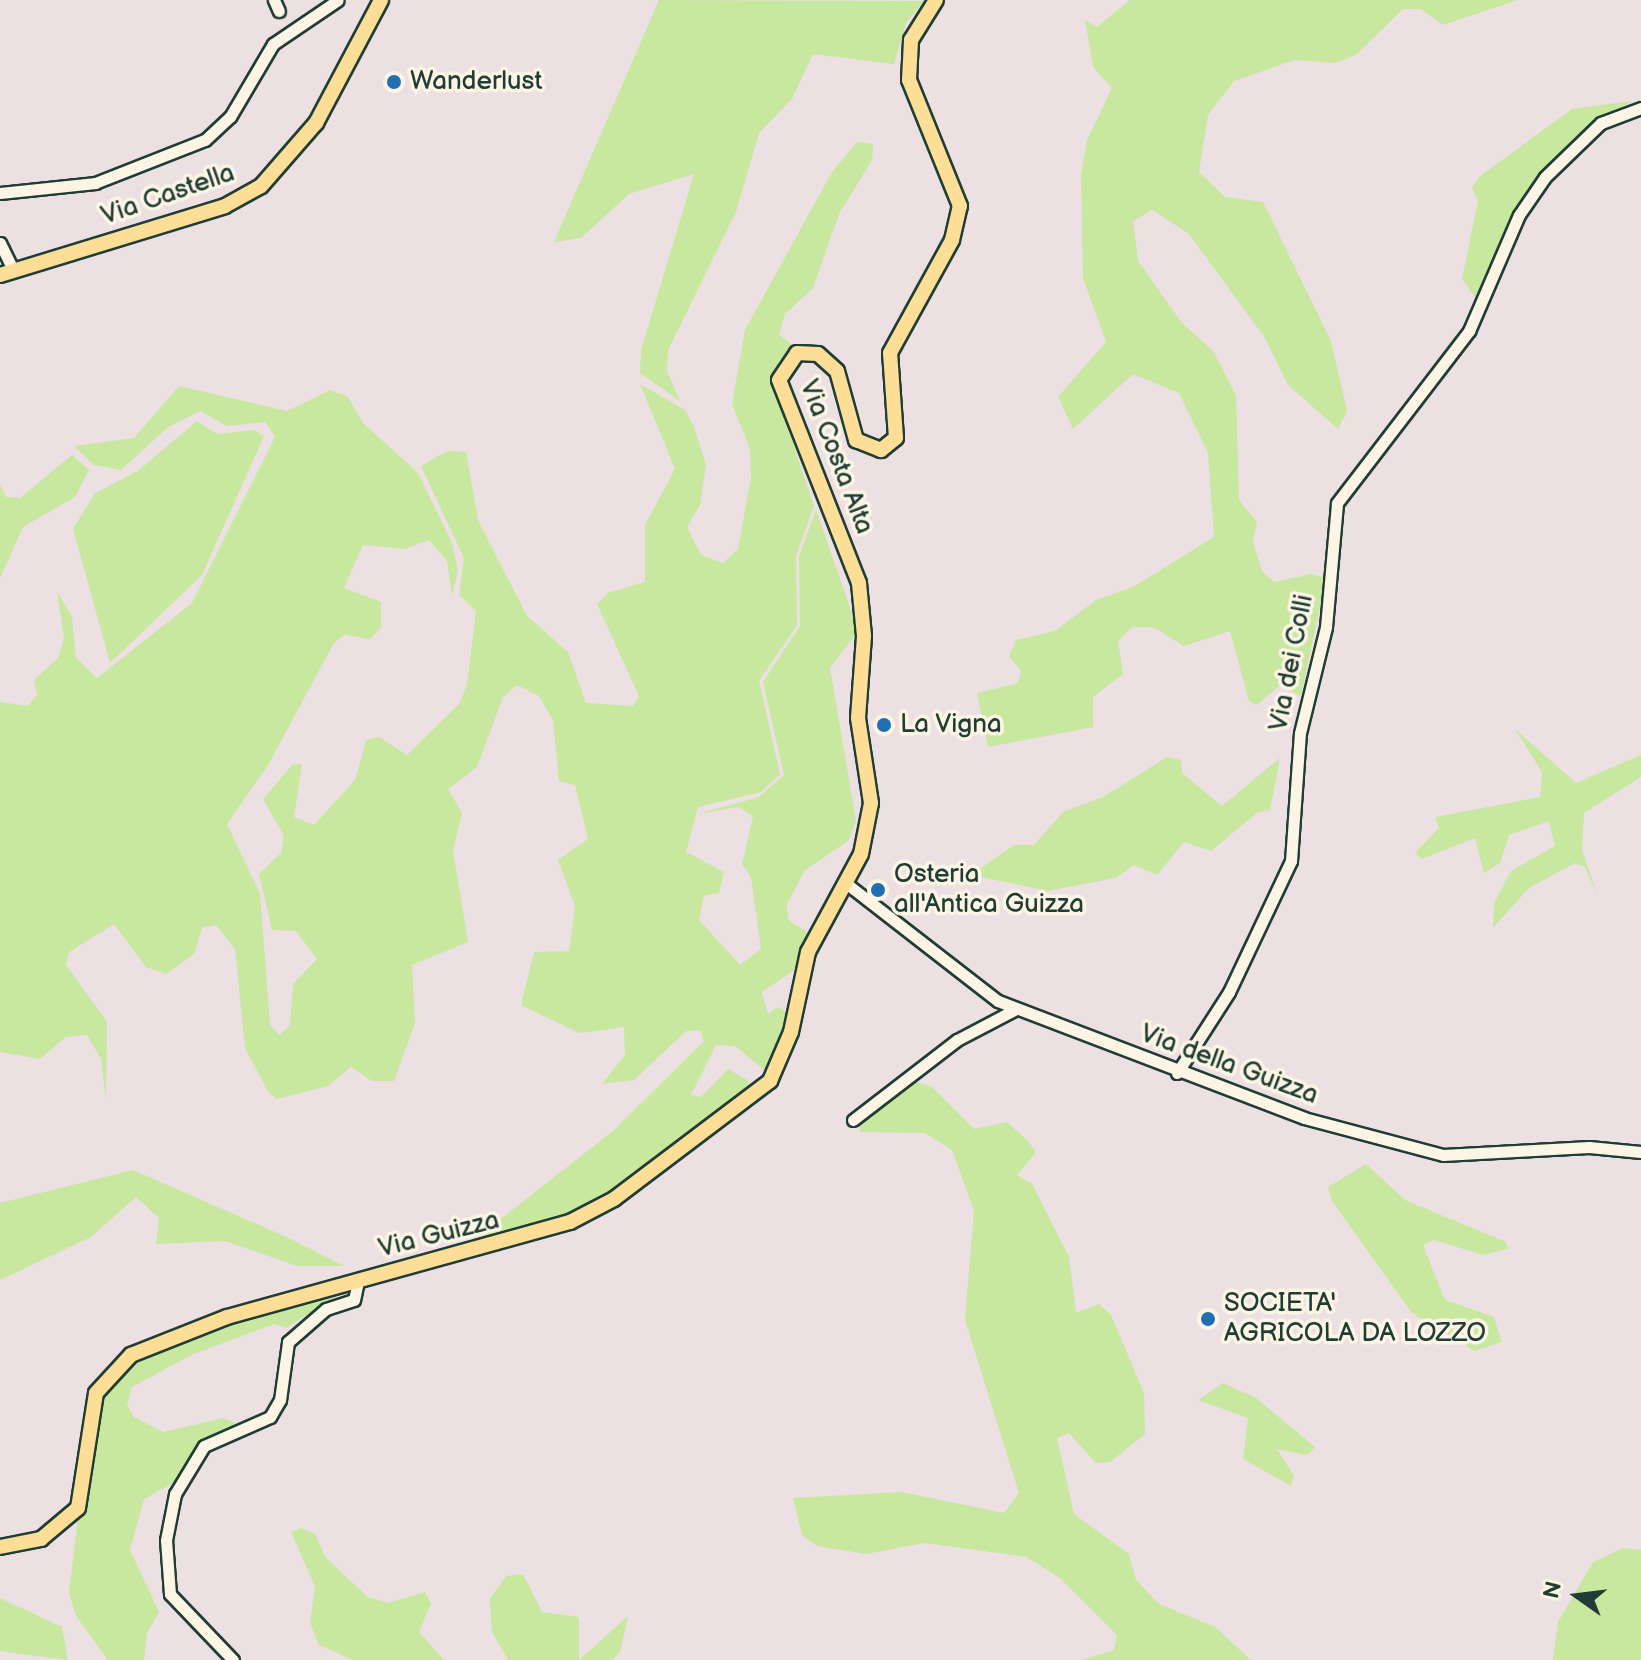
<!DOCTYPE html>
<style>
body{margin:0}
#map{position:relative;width:1641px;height:1660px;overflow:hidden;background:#ece0e3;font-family:"Balsamiq Sans",sans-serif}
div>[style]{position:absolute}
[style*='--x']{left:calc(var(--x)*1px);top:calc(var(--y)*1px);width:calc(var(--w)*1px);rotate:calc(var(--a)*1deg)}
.green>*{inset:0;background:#c8e79f}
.roads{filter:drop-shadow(2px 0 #1f3d34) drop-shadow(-2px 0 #1f3d34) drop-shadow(0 2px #1f3d34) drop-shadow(0 -2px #1f3d34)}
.minor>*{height:11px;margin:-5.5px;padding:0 5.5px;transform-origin:5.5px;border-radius:5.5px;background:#fcf5e5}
.major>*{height:14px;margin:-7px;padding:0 7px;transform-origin:7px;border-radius:7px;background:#fcde96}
.dots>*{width:22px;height:22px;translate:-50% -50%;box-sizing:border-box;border:4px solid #fcf5e5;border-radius:50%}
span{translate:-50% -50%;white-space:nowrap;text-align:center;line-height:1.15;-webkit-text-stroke:7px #fcf5e5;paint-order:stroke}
.poi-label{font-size:26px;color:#1f3d34}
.left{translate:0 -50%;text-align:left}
.street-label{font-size:26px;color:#1f3d34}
.north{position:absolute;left:1537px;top:1556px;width:80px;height:80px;-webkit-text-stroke:6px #fcf5e5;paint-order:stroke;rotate:284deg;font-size:22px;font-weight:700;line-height:32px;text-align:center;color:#1f3d34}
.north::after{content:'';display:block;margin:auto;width:28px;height:36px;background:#1f3d34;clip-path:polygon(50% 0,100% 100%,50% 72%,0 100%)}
</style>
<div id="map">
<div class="green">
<div style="clip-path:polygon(659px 0,924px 1px,906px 23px,894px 64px,813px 54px,792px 99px,759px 133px,736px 212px,668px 350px,667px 371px,680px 401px,640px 373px,641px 350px,694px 174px,629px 194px,581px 238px,554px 242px)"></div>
<div style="clip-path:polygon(1130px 0,1518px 0,1443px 25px,1421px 9px,1403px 9px,1357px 54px,1336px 63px,1295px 60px,1234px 81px,1208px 115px,1199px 172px,1225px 197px,1263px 202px,1331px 341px,1347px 411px,1338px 429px,1288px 385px,1265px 338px,1189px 234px,1152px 210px,1133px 221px,1138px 261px,1182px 323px,1213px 351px,1236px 395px,1239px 500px,1257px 522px,1253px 542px,1262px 571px,1274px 582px,1311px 574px,1326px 578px,1301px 696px,1280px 685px,1257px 705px,1249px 701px,1230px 631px,1184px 646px,1153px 627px,1132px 627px,1118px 641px,1123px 674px,1093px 697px,1093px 727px,988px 747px,977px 693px,1018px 683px,1021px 671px,1009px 656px,1016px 640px,1055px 631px,1096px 600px,1133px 587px,1214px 537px,1208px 453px,1179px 393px,1133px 374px,1073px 429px,1058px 397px,1106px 342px,1083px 278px,1081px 175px,1087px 140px,1112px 88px,1093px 67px,1085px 20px,1097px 27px)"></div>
<div style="clip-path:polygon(1632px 101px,1584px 131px,1526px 193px,1508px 223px,1480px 304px,1462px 279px,1478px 201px,1472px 188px,1480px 176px,1572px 109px)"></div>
<div style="clip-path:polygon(857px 142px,873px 144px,872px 160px,839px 214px,813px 288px,785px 314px,779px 335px,798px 349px,779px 361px,771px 378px,814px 506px,796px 556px,797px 625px,759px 681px,780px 774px,761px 792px,698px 807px,686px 852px,724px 872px,719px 893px,704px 896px,699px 920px,740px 965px,761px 949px,751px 877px,742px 864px,753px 816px,738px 807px,697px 814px,759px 797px,784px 775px,763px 682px,800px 626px,799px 556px,816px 510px,854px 619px,855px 635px,830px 668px,856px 821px,848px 841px,805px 870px,787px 904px,788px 920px,807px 932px,794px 970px,762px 992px,768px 1014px,778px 1007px,787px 1012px,767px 1072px,735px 1046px,716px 1045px,691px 1095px,701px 1097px,728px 1069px,749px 1081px,745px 1092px,590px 1205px,465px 1247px,613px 1131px,704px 1041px,700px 1030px,686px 1031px,634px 1080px,602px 1084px,625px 1055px,624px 1027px,579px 1033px,521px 1005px,534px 952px,569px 951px,575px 906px,558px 860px,588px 839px,575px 785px,559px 781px,553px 720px,539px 696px,517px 685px,503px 697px,477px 767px,448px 789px,462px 813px,453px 851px,468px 942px,412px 965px,415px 1023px,394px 1081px,372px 1081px,351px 1067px,328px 1086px,277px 1099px,269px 1093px,245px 1048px,235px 949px,216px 925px,202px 928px,194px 954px,166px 974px,146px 967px,114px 924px,69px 952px,66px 965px,107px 1022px,106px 1100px,101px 1059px,87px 1035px,66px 1037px,40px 1059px,0 1052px,0 702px,28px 706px,37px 695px,34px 680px,58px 658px,64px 638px,57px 591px,72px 617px,76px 658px,97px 678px,192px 603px,275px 437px,266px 422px,227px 426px,200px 411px,168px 427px,121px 470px,94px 465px,74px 446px,134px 438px,179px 386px,287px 411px,330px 390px,348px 397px,363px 423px,418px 473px,452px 543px,458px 571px,452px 595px,447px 561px,429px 540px,404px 549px,363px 545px,344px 588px,381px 602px,381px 628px,370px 639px,344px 635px,334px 643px,268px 765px,227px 824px,260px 894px,270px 1025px,279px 1035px,290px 1026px,293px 984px,317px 959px,296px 931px,272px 930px,259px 874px,281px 853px,284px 836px,263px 799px,292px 765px,302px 764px,294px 817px,314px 825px,355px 780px,366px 740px,379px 737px,407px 755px,459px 704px,467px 685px,476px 611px,459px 595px,464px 558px,421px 466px,447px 451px,466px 452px,478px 520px,527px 616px,568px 652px,586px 703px,633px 706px,639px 696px,597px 604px,608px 593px,645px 582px,645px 525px,675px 469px,640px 384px,685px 410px,694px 427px,706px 465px,700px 505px,687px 527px,701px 555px,723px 563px,738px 549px,751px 477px,750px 449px,732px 404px,745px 330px,832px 172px)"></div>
<div style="clip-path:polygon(197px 421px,217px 434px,255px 430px,264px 436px,202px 575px,110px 663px,73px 529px,95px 493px,138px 471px)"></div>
<div style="clip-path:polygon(72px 455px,89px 470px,75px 497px,23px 527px,0 578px,0 484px,6px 497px,20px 498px)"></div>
<div style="clip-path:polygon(1515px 729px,1576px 783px,1641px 755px,1641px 777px,1584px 813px,1582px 850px,1598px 897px,1585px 867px,1575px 863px,1529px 888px,1493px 928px,1494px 903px,1511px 871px,1555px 846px,1549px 821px,1509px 835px,1500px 863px,1484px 873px,1475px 838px,1422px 859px,1415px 853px,1439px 828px,1435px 817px,1540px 797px,1542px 772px)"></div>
<div style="clip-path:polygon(1167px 757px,1181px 760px,1182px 773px,1222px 806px,1280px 758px,1270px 810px,1258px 812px,1211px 851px,1184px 842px,1157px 875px,1134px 865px,1116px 878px,1048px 891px,971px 875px,1014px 845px,1034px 845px,1063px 812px,1103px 797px)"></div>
<div style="clip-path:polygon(907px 1079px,932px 1087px,974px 1129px,1007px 1122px,1028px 1141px,1036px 1152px,1017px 1175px,1032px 1184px,1069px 1257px,1076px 1313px,1099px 1304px,1111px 1315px,1144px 1393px,1145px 1434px,1110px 1462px,1096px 1463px,1069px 1433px,1057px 1438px,1074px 1514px,1129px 1554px,1136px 1580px,1159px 1604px,1215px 1627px,1251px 1660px,1081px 1660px,1114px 1650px,1117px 1635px,1061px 1579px,1027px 1557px,925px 1543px,866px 1554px,817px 1546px,802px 1535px,793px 1498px,902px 1492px,1004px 1513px,1019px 1493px,965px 1320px,974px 1211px,952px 1150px,925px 1133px,861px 1132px,857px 1122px)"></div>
<div style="clip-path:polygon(1366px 1164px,1405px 1200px,1506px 1242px,1508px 1249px,1483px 1255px,1434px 1240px,1423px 1245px,1445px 1300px,1494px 1317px,1502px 1342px,1474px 1351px,1411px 1312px,1332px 1201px,1328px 1187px)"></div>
<div style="clip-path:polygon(133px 1170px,291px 1239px,344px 1266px,297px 1266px,225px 1241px,156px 1244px,159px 1218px,136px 1197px,91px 1237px,0 1280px,0 1203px)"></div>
<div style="clip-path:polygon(343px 1292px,286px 1328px,274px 1324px,191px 1355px,132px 1387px,127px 1404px,134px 1417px,163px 1432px,223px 1418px,237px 1424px,201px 1440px,175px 1482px,144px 1499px,130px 1550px,159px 1612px,147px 1633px,144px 1660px,108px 1660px,76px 1616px,69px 1593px,91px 1410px,128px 1363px,234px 1320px)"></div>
<div style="clip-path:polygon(1223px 1383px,1256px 1398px,1315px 1447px,1307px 1455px,1277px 1449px,1294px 1476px,1291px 1486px,1243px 1459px,1248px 1418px,1198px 1400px)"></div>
<div style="clip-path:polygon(301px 1528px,315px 1534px,326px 1558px,368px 1597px,388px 1603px,425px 1592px,431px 1603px,419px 1632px,444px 1660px,353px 1660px,319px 1645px,310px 1623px,315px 1587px,291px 1532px)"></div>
<div style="clip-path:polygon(1623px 1548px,1641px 1550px,1641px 1660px,1553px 1660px,1558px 1622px,1593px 1562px)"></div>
<div style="clip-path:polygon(523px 1574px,542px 1612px,579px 1617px,579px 1660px,628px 1616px,620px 1652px,612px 1660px,508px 1660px,492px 1632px,490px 1599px,506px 1576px)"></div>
<div style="clip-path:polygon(0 1598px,62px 1627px,68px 1660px,0 1651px)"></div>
</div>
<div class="roads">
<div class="minor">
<div style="--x:274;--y:0;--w:12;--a:66"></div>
<div style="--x:0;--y:193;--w:96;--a:-6"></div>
<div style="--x:95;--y:183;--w:118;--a:-21.4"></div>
<div style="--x:205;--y:140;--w:34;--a:-43"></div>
<div style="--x:230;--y:117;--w:85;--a:-59.5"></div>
<div style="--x:273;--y:44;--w:78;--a:-34.1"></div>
<div style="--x:0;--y:243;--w:30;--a:64"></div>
<div style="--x:847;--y:884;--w:191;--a:37.8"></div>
<div style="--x:998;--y:1001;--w:328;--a:20.9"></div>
<div style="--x:1304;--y:1118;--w:144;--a:14.9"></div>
<div style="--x:1443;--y:1155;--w:146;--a:-3.1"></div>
<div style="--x:1589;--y:1147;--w:52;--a:5.5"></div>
<div style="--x:1177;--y:1073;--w:96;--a:-57.3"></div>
<div style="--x:1229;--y:992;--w:145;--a:-64.7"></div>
<div style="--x:1291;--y:861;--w:128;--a:-86"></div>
<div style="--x:1300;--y:733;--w:109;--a:-76.2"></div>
<div style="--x:1326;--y:627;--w:124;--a:-84.9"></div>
<div style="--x:1337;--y:503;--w:217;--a:-52.5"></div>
<div style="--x:1469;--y:331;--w:126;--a:-66.7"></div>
<div style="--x:1519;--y:215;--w:46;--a:-55.6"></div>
<div style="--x:1545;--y:177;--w:78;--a:-44"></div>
<div style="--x:1601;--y:123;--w:43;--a:-20.6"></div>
<div style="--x:853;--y:1120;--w:131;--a:-37.6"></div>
<div style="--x:957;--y:1040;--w:67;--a:-27.7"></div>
<div style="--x:233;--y:1660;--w:91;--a:-133.7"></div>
<div style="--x:170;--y:1594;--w:54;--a:-94.2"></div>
<div style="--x:166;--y:1540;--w:47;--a:-78.9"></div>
<div style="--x:175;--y:1494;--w:56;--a:-58.9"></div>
<div style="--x:204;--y:1446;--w:72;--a:-23.7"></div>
<div style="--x:270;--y:1417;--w:20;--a:-60"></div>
<div style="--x:280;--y:1400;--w:59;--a:-82.1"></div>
<div style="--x:288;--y:1342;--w:50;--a:-41"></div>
<div style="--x:326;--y:1309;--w:29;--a:-18"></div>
<div style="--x:354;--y:1300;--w:19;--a:-78"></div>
</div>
<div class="major">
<div style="--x:0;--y:275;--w:235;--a:-17"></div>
<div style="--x:225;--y:206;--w:41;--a:-29.1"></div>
<div style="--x:261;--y:186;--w:84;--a:-48.9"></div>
<div style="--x:316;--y:123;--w:139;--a:-62.1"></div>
<div style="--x:0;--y:1547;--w:42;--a:-11"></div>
<div style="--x:41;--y:1539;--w:48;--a:-40"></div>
<div style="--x:78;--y:1508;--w:116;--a:-81.1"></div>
<div style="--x:96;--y:1393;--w:52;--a:-47.4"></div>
<div style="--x:131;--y:1355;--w:103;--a:-21.6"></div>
<div style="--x:227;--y:1317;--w:356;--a:-15.5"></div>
<div style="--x:570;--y:1222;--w:50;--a:-27.6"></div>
<div style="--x:614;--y:1199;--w:196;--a:-37.1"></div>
<div style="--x:770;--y:1081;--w:53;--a:-66.8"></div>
<div style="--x:791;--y:1032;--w:82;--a:-78"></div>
<div style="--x:808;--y:952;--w:111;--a:-61.6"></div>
<div style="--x:861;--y:854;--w:52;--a:-78.9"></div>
<div style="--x:871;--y:803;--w:86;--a:-98.7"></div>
<div style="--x:858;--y:718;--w:82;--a:-85.8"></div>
<div style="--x:864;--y:636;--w:53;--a:-95.4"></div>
<div style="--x:859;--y:583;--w:218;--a:-111.5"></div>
<div style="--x:779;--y:380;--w:32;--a:-56"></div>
<div style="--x:797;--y:353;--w:21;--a:3"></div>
<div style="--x:818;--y:354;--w:25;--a:42"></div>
<div style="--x:837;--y:371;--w:72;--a:74.6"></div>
<div style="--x:856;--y:440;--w:27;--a:22"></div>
<div style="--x:881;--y:450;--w:19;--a:-39"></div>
<div style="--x:896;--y:438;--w:85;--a:-94"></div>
<div style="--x:890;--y:353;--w:129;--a:-61.2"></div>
<div style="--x:952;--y:240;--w:35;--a:-77"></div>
<div style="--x:960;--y:206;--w:136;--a:-112"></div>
<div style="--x:909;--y:80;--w:40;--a:-87.1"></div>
<div style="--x:911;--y:40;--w:47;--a:-58"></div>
</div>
</div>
<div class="dots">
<div style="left:394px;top:82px;background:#1f6fb2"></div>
<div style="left:884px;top:725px;background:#1f6fb2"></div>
<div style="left:878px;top:890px;background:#1f6fb2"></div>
<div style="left:1208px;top:1319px;background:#1f6fb2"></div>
</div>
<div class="poi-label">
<span class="left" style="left:410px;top:82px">Wanderlust</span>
<span class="left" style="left:900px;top:725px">La Vigna</span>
<span class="left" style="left:894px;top:890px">Osteria<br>all'Antica Guizza</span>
<span class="left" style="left:1224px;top:1319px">SOCIETA'<br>AGRICOLA DA LOZZO</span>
</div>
<div class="street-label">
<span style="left:168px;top:195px;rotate:-19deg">Via Castella</span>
<span style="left:836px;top:457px;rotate:69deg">Via Costa Alta</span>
<span style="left:1292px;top:663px;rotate:-79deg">Via dei Colli</span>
<span style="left:1229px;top:1065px;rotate:20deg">Via della Guizza</span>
<span style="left:439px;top:1235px;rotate:-14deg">Via Guizza</span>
</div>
<div class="north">N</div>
</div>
